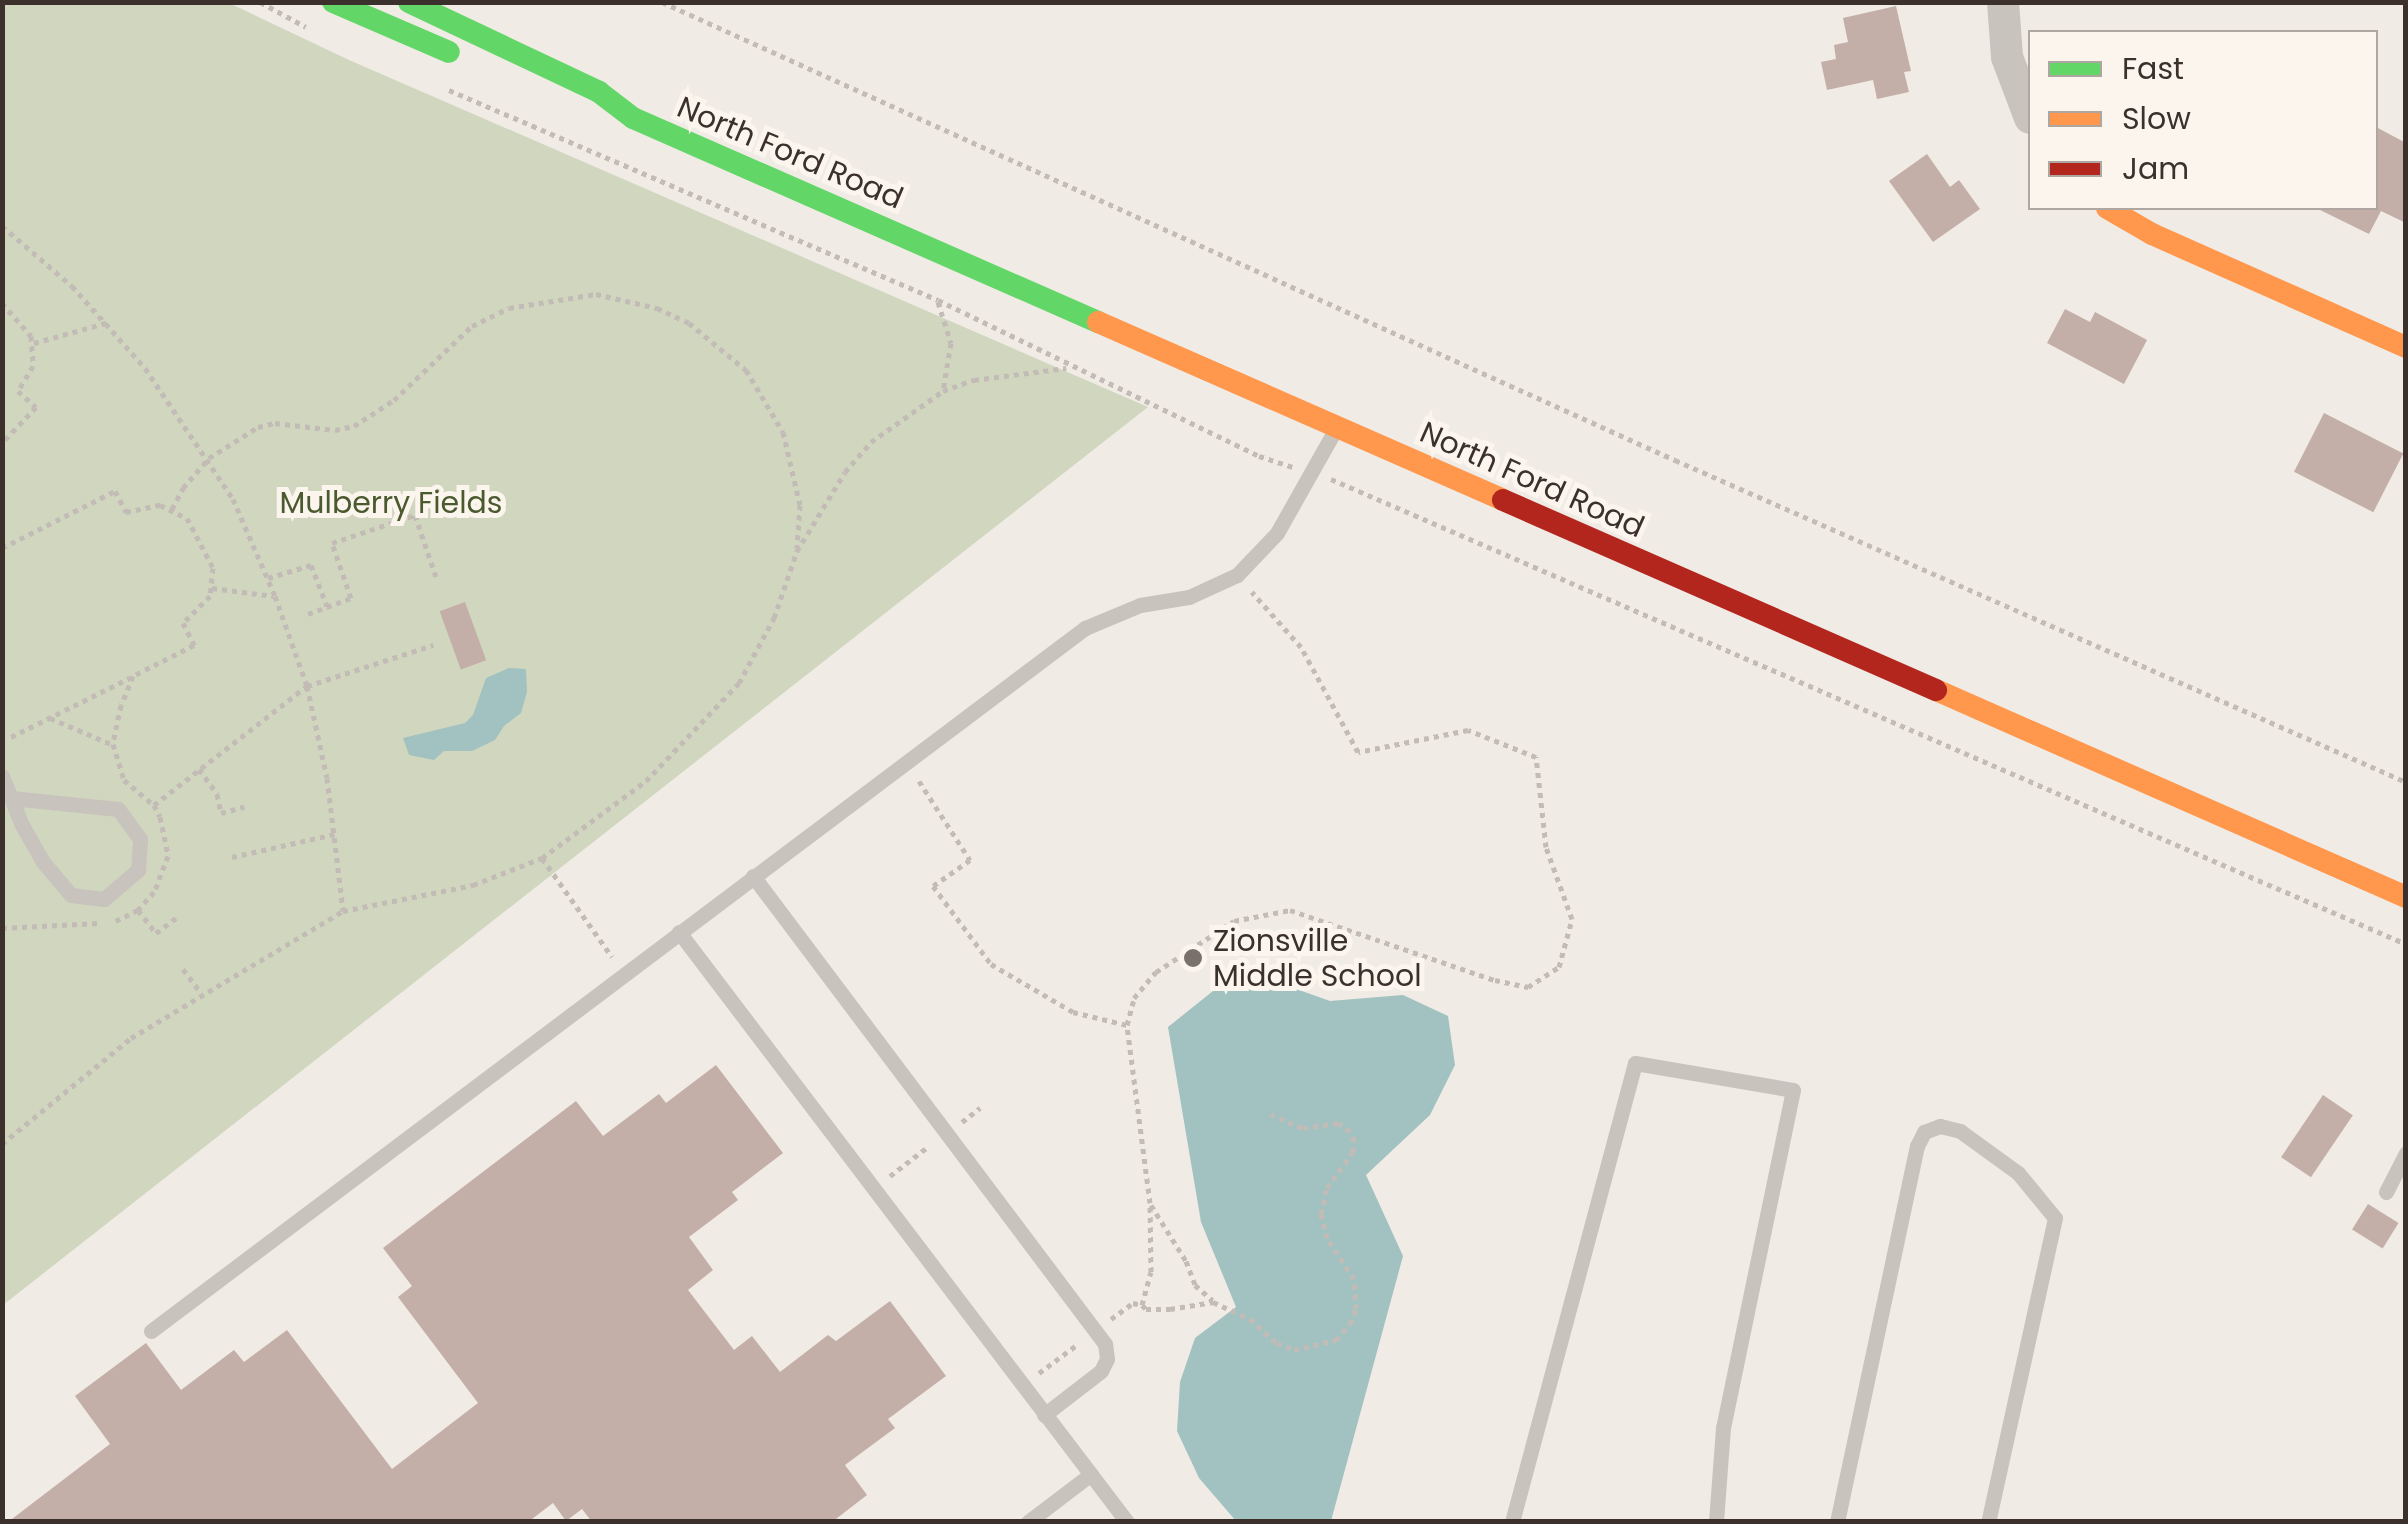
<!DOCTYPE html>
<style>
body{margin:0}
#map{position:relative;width:2408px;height:1524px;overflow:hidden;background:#f0ebe5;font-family:Poppins,sans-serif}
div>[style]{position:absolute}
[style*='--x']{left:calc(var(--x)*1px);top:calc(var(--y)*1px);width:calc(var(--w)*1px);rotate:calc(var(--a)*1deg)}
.green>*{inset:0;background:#d1d6bf}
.water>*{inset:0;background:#a1c2c1}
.building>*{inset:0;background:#c3afa7;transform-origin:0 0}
.path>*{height:5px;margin-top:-2.5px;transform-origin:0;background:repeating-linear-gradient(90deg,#c2bbb6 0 5px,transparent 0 10px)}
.lane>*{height:15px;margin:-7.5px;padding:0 7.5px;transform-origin:7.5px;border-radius:7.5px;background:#c9c3be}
.street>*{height:32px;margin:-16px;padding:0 16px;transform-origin:16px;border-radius:16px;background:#c9c3be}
.fast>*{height:22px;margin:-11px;padding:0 11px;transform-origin:11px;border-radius:11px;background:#63d668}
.slow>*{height:22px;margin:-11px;padding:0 11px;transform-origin:11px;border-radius:11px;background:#ff974d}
.jam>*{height:22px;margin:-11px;padding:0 11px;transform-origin:11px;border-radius:11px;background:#b3261e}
.dots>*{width:28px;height:28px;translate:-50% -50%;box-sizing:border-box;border:5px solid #fbf5ee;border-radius:50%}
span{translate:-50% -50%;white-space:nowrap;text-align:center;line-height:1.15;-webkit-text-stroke:10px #fbf5ee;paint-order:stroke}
.street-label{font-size:30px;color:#3b302b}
.park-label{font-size:30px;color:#4a5a2e}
.poi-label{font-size:30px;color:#3b302b}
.left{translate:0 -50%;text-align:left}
.frame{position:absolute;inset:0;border:5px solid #3b302b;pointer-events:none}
.legend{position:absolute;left:2028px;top:30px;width:350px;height:180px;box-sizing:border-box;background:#fbf5ee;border:2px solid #aea6a0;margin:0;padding:12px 18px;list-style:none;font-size:30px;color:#3b302b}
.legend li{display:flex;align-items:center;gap:20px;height:50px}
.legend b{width:50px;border:2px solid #aea6a0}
</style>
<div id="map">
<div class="green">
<div style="clip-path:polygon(3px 3px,229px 3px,349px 60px,1148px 407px,3px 1305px)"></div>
</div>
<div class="water">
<div style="clip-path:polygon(509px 668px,526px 669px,527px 692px,521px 713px,504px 726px,495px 740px,472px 751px,444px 751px,434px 760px,409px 755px,403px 738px,465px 723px,473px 715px,486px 678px)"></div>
<div style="clip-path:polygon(1271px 980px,1330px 1001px,1403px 995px,1448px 1016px,1455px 1065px,1430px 1115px,1366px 1175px,1403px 1256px,1331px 1521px,1236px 1521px,1199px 1478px,1177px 1431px,1180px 1382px,1195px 1338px,1236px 1307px,1201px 1222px,1168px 1027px,1218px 987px)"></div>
</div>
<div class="building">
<div style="clip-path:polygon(1896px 6px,1911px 71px,1904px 72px,1909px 92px,1877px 99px,1873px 80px,1827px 90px,1821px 62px,1836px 59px,1834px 45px,1848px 42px,1843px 18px)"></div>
<div style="clip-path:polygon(2376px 127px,2406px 143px,2406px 223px,2381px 211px,2369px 234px,2316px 208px,2376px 208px)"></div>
<div style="clip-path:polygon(1927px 154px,1950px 187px,1959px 180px,1980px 209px,1933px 242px,1889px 181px)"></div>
<div style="clip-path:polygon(2065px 309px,2090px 322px,2095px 312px,2147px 340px,2124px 384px,2047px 343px)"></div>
<div style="left:2324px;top:413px;width:89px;height:66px;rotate:27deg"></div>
<div style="left:465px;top:602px;width:62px;height:27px;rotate:70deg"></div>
<div style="clip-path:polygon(716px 1065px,783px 1153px,732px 1192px,738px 1200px,689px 1237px,713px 1270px,688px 1290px,734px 1350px,752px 1336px,780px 1372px,828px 1335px,836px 1341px,890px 1301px,946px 1376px,888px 1419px,895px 1428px,845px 1465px,867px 1495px,832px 1522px,592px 1522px,582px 1509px,566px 1521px,553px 1503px,528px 1522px,8px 1522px,110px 1444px,75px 1396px,146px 1343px,181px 1390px,234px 1350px,244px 1362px,287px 1330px,392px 1469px,478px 1403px,398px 1297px,412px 1286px,383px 1248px,576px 1101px,603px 1136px,659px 1094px,666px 1103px)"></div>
<div style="left:2323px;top:1095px;width:36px;height:75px;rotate:34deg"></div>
<div style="left:2368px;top:1204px;width:36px;height:30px;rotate:32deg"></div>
</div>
<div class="path">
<div style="--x:260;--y:2;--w:52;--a:28.5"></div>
<div style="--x:662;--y:2;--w:1112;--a:24.33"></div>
<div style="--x:1675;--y:460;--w:799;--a:23.77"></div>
<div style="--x:449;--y:90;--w:532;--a:23.24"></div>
<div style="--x:938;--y:300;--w:357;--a:25.9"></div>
<div style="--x:1259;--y:456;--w:35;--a:18"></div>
<div style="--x:2;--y:226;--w:92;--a:40.6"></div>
<div style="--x:72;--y:286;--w:110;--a:48.3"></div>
<div style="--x:145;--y:368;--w:158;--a:56.1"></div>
<div style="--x:233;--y:499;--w:106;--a:66.6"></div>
<div style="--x:275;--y:596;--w:96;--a:70.4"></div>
<div style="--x:307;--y:686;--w:94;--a:77.7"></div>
<div style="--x:327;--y:778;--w:134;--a:83.1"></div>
<div style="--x:938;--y:302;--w:43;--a:72.4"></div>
<div style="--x:951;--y:343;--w:49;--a:99.5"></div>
<div style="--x:2;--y:303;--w:44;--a:48.7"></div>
<div style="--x:31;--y:336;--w:30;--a:86"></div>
<div style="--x:33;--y:366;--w:29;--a:121"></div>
<div style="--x:18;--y:391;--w:24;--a:42"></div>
<div style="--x:36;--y:407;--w:50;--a:133.4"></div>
<div style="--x:34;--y:343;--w:75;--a:-15.5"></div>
<div style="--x:1331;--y:479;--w:1171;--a:23.39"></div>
<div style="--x:172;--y:509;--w:24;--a:-62"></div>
<div style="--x:183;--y:488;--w:40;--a:-49"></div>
<div style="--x:209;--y:458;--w:58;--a:-32.3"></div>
<div style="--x:258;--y:427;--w:17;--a:-13"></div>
<div style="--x:275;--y:423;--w:60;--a:6.7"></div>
<div style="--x:335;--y:430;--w:19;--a:-12"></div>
<div style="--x:354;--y:426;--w:48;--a:-33"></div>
<div style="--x:394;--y:400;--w:108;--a:-43.5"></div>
<div style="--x:472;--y:326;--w:41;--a:-25.9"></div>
<div style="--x:509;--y:308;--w:88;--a:-9.1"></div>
<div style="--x:596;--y:294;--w:63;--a:12.9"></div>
<div style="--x:657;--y:308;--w:35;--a:25"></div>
<div style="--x:689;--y:323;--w:74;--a:39.5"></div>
<div style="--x:746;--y:370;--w:72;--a:59.2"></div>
<div style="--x:783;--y:432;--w:75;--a:76.9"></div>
<div style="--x:800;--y:505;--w:43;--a:94"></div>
<div style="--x:2;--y:548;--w:127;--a:-26.8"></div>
<div style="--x:115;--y:491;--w:24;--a:62"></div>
<div style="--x:126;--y:512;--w:35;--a:-12"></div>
<div style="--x:160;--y:505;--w:30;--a:26"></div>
<div style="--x:187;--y:518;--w:56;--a:62.5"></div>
<div style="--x:213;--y:568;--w:28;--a:96"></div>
<div style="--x:210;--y:596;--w:38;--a:135"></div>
<div style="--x:183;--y:623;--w:25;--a:63"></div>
<div style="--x:194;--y:645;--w:68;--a:153.1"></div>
<div style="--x:133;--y:676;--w:31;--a:112"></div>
<div style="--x:121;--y:705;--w:40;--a:102"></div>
<div style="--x:113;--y:744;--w:38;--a:73"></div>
<div style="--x:124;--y:780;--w:39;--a:40"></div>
<div style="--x:154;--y:805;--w:13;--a:63"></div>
<div style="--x:160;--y:817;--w:40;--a:78"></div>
<div style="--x:168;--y:856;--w:39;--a:111"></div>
<div style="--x:154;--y:892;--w:24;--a:132"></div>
<div style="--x:138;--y:910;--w:25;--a:154"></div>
<div style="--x:268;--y:578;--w:45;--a:-16.8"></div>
<div style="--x:311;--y:565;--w:44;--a:68.7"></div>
<div style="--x:212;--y:588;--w:62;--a:7.5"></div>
<div style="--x:308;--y:614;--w:46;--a:-20.4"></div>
<div style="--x:351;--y:598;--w:58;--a:-109.1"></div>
<div style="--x:332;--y:543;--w:88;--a:-18.6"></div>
<div style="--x:415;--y:515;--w:65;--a:71.3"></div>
<div style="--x:50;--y:718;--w:66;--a:23.1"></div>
<div style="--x:11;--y:737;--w:133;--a:-26.4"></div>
<div style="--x:199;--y:769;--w:31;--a:54"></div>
<div style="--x:217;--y:794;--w:19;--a:78"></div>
<div style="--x:221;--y:813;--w:24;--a:-15"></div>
<div style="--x:919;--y:781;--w:94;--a:57.2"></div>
<div style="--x:970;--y:860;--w:45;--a:144.9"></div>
<div style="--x:933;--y:886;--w:97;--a:53.4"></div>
<div style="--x:991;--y:964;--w:95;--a:30.3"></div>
<div style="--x:1073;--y:1012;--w:56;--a:13.5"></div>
<div style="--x:154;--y:805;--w:194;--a:-37.9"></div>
<div style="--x:307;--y:686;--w:133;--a:-18"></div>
<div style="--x:232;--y:857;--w:106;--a:-12.6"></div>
<div style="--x:542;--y:858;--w:121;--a:54.7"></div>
<div style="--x:138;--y:910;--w:29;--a:52"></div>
<div style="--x:156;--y:933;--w:25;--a:-37"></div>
<div style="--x:2;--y:928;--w:97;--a:-3"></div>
<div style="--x:183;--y:969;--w:30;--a:53"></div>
<div style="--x:962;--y:1122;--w:23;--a:-38"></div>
<div style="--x:2;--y:1144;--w:167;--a:-39.4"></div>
<div style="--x:131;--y:1038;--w:247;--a:-30.9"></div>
<div style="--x:343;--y:911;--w:133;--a:-11.3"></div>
<div style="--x:473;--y:885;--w:74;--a:-21.4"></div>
<div style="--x:542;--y:858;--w:129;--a:-36.5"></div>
<div style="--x:646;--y:781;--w:135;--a:-46.5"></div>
<div style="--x:739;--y:683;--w:74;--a:-61.7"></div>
<div style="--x:774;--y:618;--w:71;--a:-71.1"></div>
<div style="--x:797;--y:551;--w:92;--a:-58.7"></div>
<div style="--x:845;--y:472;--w:40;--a:-49"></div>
<div style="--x:871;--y:442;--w:88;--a:-35.3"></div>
<div style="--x:943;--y:391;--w:33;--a:-20"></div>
<div style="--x:974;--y:380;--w:93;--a:-7.4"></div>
<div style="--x:890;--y:1176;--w:49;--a:-37.6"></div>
<div style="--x:1151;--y:1205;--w:66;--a:58"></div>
<div style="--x:1186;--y:1261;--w:26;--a:69"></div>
<div style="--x:1195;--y:1285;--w:23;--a:41"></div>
<div style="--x:1142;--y:1305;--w:6;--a:45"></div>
<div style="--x:1146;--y:1309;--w:24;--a:0"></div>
<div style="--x:1170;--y:1309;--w:44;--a:-9.2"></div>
<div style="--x:1213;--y:1302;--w:41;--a:24.7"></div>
<div style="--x:1250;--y:1319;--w:36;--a:42"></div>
<div style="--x:1277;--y:1343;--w:18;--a:22"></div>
<div style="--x:1294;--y:1350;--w:43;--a:-13.4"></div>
<div style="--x:1336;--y:1340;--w:21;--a:-49"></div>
<div style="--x:1350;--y:1324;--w:16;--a:-68"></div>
<div style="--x:1356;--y:1309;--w:30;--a:-94"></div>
<div style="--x:1354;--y:1279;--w:49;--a:-123.4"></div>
<div style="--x:1327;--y:1238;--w:25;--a:-104"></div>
<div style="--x:1321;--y:1214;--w:27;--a:-77"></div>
<div style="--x:1327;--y:1188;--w:44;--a:-54.2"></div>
<div style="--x:1353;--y:1152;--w:11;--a:-85"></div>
<div style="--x:1354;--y:1141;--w:11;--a:-112"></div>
<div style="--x:1350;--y:1131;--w:14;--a:-146"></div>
<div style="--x:1338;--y:1123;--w:36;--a:172"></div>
<div style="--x:1302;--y:1128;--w:34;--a:-156"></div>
<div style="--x:1111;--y:1319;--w:27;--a:-36"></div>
<div style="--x:1133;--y:1303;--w:9;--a:13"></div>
<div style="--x:1142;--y:1305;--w:34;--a:-75"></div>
<div style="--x:1151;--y:1272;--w:69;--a:-90.8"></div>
<div style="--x:1150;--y:1203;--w:179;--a:-97.4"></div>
<div style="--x:1127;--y:1025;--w:28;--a:-75"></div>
<div style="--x:1134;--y:998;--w:34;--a:-50"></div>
<div style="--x:1156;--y:972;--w:93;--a:-33.2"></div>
<div style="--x:1234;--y:921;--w:57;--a:-11.1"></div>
<div style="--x:1290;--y:910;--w:217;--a:18.9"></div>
<div style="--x:1495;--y:980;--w:34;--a:12"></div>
<div style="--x:1528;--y:987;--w:37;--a:-33"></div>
<div style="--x:1559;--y:967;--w:50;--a:-74.8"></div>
<div style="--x:1572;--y:919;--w:77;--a:-109.9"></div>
<div style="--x:1546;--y:847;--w:91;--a:-96.3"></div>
<div style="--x:1536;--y:757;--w:73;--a:-158.3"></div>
<div style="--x:1468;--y:730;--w:112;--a:168.7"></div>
<div style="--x:1358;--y:752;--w:119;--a:-118.5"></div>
<div style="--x:1301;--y:647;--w:74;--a:-131.7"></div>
<div style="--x:1039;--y:1373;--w:49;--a:-36.6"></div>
</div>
<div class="lane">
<div style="--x:2;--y:776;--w:53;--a:67.8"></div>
<div style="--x:22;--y:825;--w:43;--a:60.4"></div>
<div style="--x:43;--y:862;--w:43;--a:49.7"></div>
<div style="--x:71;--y:895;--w:33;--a:7"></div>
<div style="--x:104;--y:899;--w:45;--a:-40.5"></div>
<div style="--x:138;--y:870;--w:31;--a:-86"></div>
<div style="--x:140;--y:839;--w:37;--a:-126"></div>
<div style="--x:118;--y:809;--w:107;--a:-174.1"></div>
<div style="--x:753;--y:876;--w:586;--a:53.05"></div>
<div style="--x:1105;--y:1344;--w:15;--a:82"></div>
<div style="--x:1107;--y:1359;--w:13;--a:117"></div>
<div style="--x:1101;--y:1371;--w:72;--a:142.3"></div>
<div style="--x:679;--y:932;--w:741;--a:52.79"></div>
<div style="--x:2386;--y:1192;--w:44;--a:-62.9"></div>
<div style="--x:151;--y:1331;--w:1169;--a:-36.97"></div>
<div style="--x:1085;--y:628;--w:60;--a:-22.7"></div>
<div style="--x:1140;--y:605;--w:50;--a:-9.3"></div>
<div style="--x:1189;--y:597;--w:53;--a:-24.6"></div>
<div style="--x:1237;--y:575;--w:58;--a:-46.4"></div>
<div style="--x:1277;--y:533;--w:118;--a:-60.6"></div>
<div style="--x:1028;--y:1522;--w:79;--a:-37.3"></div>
<div style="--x:1512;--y:1522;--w:475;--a:-75"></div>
<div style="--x:1635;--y:1063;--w:160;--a:9.7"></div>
<div style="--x:1793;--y:1090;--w:345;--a:101.7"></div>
<div style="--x:1723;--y:1428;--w:94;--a:94.3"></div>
<div style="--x:1837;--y:1522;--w:384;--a:-78"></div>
<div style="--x:1917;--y:1146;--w:16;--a:-63"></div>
<div style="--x:1924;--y:1132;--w:17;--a:-21"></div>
<div style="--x:1940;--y:1126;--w:21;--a:14"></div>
<div style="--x:1960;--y:1131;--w:72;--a:35.9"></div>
<div style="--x:2018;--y:1173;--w:58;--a:50.6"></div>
<div style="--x:2055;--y:1218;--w:311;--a:102.4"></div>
</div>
<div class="street">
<div style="--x:2003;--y:2;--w:55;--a:85.8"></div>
<div style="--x:2007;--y:57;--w:65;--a:69.3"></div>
</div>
<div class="fast">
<div style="--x:333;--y:2;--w:126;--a:23.3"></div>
<div style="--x:409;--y:2;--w:210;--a:25.3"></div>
<div style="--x:599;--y:92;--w:43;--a:37.4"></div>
<div style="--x:633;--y:118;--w:508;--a:23.69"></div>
</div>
<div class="slow">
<div style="--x:2107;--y:208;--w:52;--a:30"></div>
<div style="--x:2152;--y:234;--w:278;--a:24"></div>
<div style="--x:1098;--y:322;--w:442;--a:23.7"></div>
<div style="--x:1936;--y:690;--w:514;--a:23.77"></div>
</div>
<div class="jam">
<div style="--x:1503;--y:500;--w:473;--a:23.7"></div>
</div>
<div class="dots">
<div style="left:1193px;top:958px;background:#7a716c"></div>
</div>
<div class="street-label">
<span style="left:790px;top:153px;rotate:23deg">North Ford Road</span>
<span style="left:1532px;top:480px;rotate:24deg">North Ford Road</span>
</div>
<div class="park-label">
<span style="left:391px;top:503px">Mulberry Fields</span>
</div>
<div class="poi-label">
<span class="left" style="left:1213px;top:958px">Zionsville<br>Middle School</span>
</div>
<div class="frame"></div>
<ul class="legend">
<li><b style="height:12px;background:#63d668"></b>Fast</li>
<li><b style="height:12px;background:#ff974d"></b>Slow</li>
<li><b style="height:12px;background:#b3261e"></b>Jam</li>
</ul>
</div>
